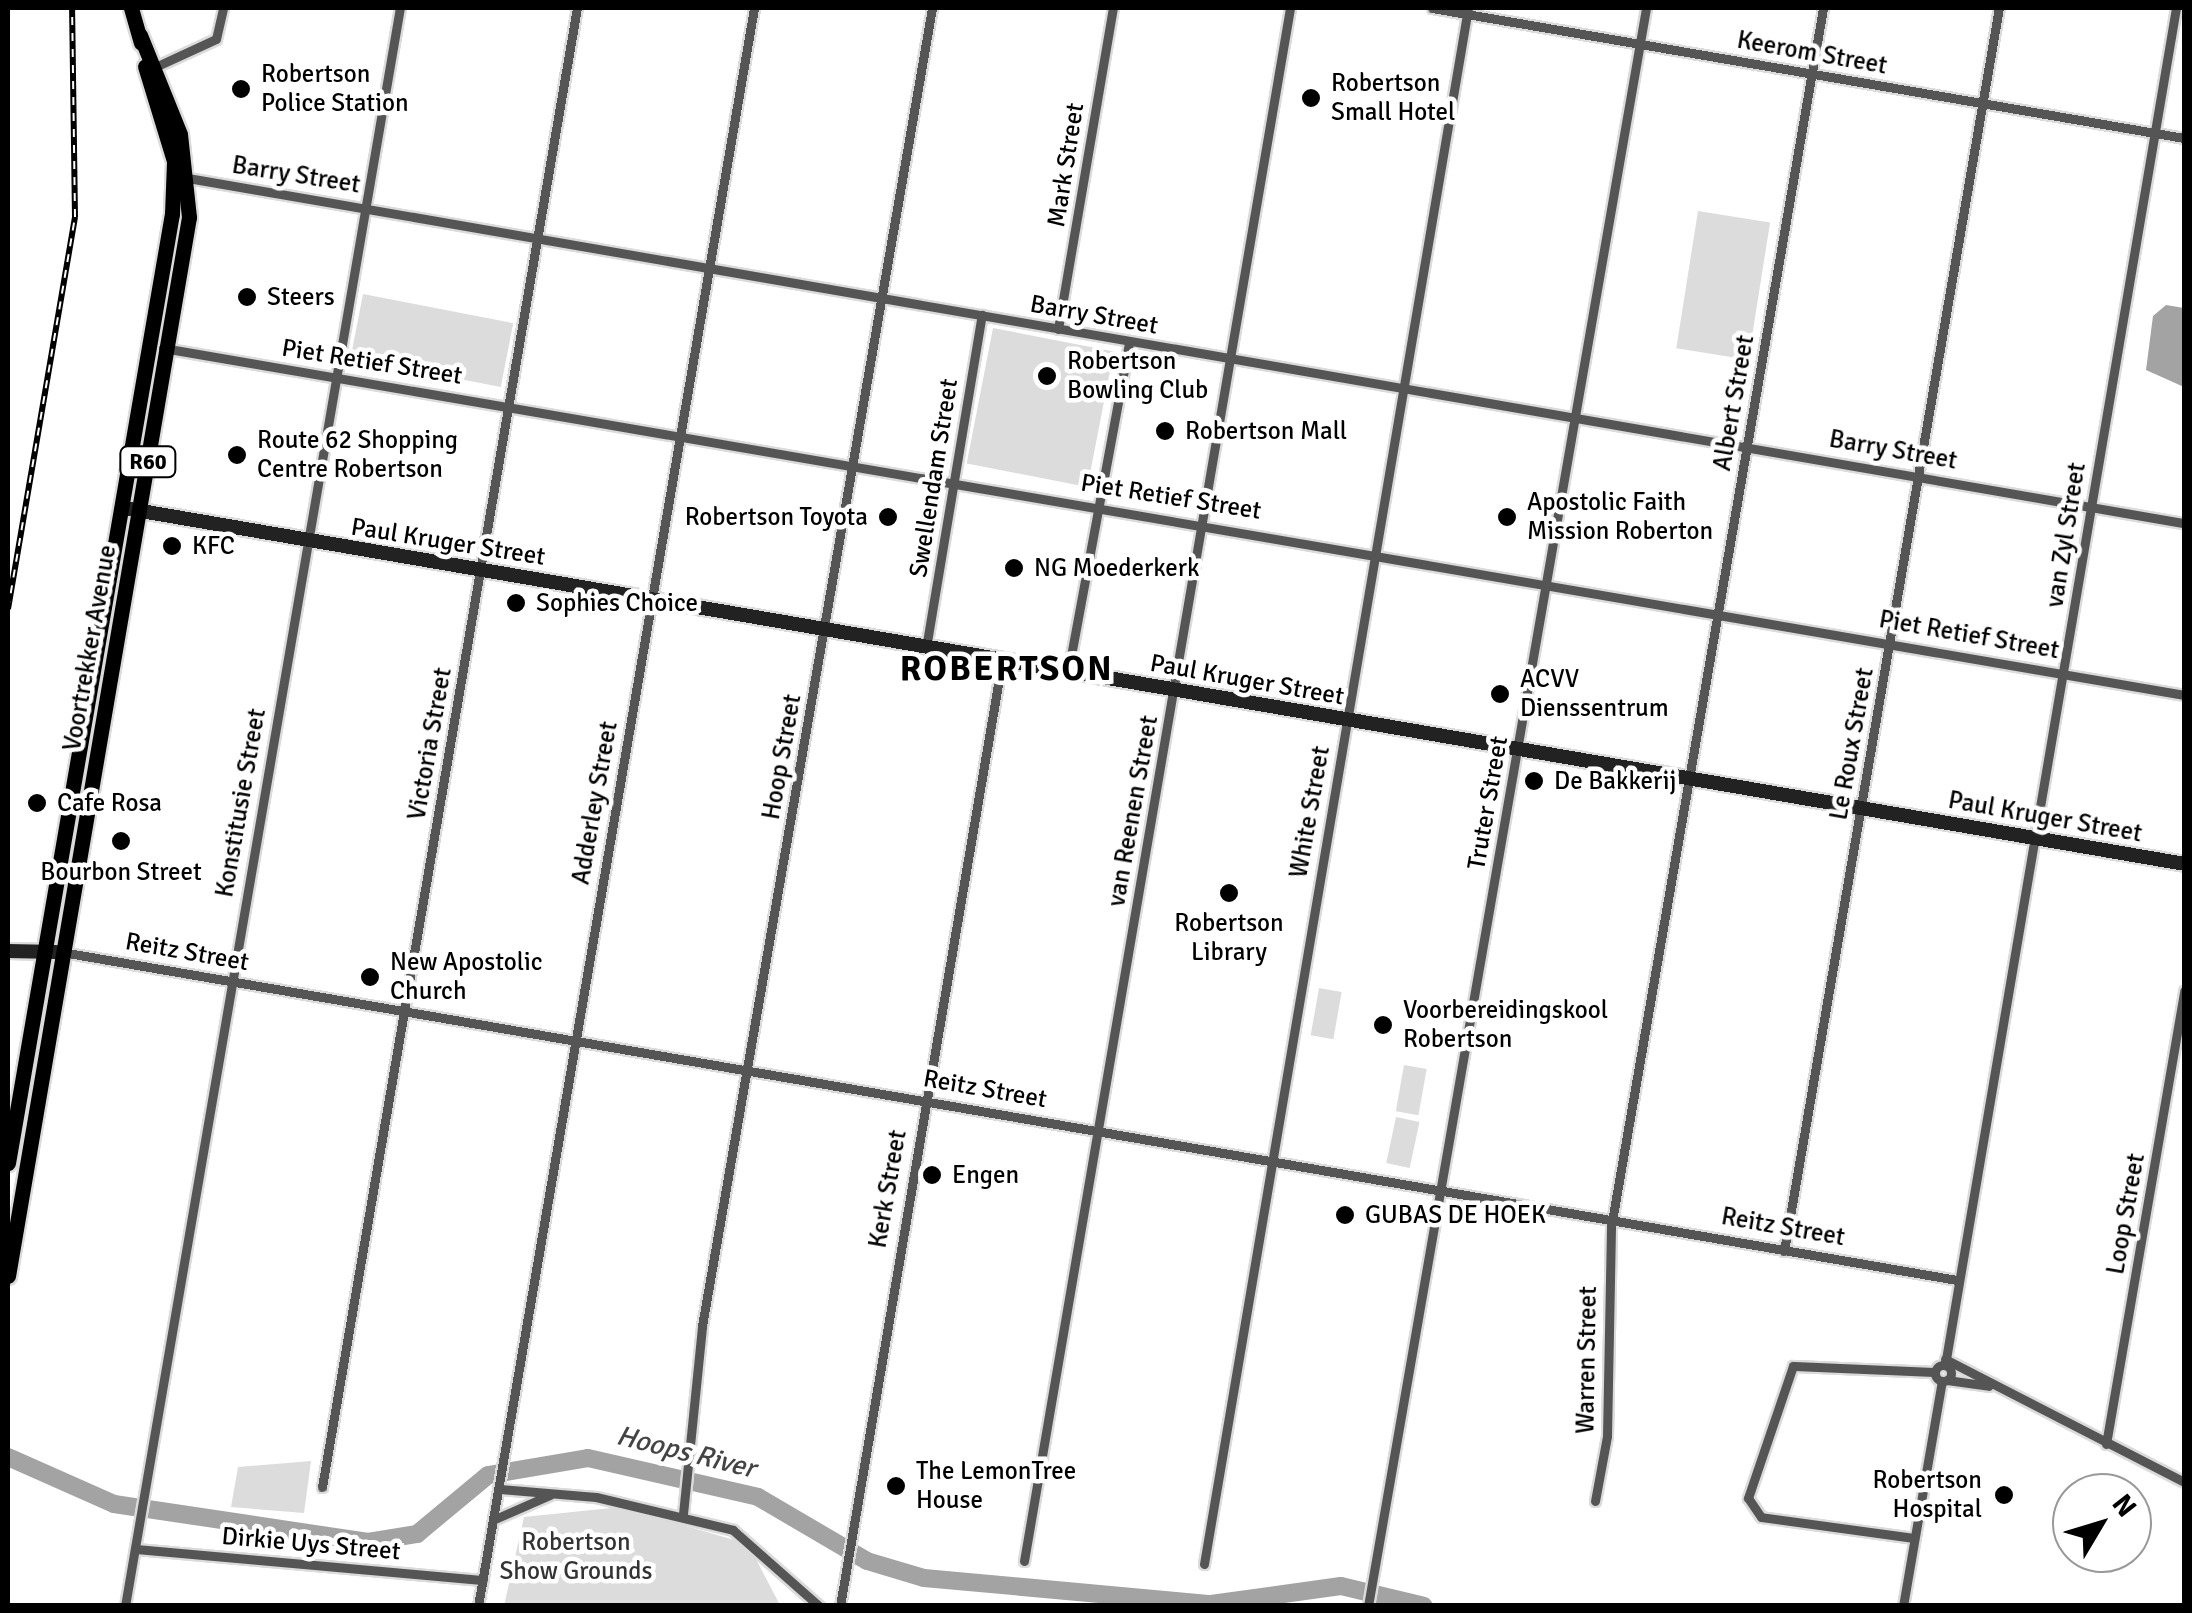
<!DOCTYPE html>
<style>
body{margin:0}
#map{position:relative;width:2192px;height:1613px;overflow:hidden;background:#fff;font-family:Signika,sans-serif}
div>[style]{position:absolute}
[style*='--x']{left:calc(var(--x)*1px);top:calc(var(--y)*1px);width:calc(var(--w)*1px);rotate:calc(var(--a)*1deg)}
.green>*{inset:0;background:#dcdcdc;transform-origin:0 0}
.water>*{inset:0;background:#a3a3a3}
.river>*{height:18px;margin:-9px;padding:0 9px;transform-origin:9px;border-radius:9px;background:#a3a3a3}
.roads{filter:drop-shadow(2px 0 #dbdbdb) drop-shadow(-2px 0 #dbdbdb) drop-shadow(0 2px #dbdbdb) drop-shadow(0 -2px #dbdbdb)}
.street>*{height:9px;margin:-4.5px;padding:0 4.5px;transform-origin:4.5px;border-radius:4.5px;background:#555}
.street>.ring{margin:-4.5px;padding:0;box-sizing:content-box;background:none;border:9px solid #555;border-radius:50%}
.secondary>*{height:14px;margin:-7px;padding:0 7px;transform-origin:7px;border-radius:7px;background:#222}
.primary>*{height:15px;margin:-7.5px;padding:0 7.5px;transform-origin:7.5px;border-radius:7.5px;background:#000}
.rail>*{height:6px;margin-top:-3px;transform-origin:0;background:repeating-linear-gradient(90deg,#fff 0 8px,#000 0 16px);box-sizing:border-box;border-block:2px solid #000}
.dots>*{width:28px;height:28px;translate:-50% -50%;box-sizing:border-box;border:5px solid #fff;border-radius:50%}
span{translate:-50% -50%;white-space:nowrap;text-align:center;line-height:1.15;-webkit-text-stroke:9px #fff;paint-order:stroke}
.shield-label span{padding:2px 8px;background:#fff;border:2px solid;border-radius:8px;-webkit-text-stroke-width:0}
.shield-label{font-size:22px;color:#000;font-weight:700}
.street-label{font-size:25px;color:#000}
.poi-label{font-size:25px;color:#000}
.left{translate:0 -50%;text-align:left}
.right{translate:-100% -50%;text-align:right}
.park-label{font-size:25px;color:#333}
.water-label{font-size:28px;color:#444;font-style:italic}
.district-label{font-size:35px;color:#000;font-weight:700;letter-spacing:2.5px}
.frame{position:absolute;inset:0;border:10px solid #000;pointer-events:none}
.north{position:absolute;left:2052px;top:1473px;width:100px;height:100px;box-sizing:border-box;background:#fff;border:2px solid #999;border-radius:50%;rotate:52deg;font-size:28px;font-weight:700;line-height:40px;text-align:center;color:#000}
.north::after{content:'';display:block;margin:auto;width:35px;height:45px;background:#000;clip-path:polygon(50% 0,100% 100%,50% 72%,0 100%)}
</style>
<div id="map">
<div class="green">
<div style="left:1698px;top:211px;width:73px;height:139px;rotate:9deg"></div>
<div style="left:363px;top:294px;width:153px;height:65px;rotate:11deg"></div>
<div style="left:993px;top:328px;width:123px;height:138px;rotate:11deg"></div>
<div style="left:1319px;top:988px;width:23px;height:48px;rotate:10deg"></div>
<div style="left:1404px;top:1065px;width:23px;height:47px;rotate:10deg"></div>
<div style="left:1396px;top:1117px;width:24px;height:47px;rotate:12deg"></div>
<div style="clip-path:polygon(311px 1461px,304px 1513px,231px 1507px,238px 1467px)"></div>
<div style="clip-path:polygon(621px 1507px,748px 1544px,780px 1605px,504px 1606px,524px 1517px)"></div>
</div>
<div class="water">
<div style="clip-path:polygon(2166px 305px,2184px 308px,2184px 387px,2146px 370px,2153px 316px)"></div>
</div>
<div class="river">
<div style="--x:8;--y:1457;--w:116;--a:23.9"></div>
<div style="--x:114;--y:1504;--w:257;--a:8.5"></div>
<div style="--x:368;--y:1542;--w:50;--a:-9.3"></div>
<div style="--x:417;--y:1534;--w:92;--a:-39.7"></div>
<div style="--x:488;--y:1475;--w:101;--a:-9.6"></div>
<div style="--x:588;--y:1458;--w:174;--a:12.9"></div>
<div style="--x:758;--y:1497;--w:126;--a:30.4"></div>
<div style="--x:867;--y:1561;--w:59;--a:16.6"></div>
<div style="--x:924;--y:1578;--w:288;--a:5.2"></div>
<div style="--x:1211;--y:1604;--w:131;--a:-7.9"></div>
<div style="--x:1341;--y:1586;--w:85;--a:13.5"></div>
</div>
<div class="roads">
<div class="street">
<div style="--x:1432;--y:8;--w:763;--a:9.81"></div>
<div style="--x:153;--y:68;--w:69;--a:-24.7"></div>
<div style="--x:216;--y:39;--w:32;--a:-77"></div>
<div style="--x:182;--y:177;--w:2032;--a:9.81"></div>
<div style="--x:1058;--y:329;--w:326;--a:-80.3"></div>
<div style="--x:163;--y:348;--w:2051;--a:9.74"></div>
<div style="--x:926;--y:648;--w:338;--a:-80.5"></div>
<div style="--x:1068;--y:672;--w:336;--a:-79.5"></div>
<div style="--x:62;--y:952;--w:1922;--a:9.82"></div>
<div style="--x:1784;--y:1251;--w:1261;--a:-80.19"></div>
<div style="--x:1945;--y:1359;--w:269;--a:27.2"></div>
<div style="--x:1945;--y:1365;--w:1377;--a:-80.34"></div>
<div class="ring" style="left:1935px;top:1365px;width:7px;height:7px"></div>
<div style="--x:1947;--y:1380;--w:42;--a:8.1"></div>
<div style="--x:2106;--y:1444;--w:460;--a:-80.2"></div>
<div style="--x:322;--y:1487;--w:1501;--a:-80.22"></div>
<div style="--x:500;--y:1489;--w:96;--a:4.8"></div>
<div style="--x:596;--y:1497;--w:141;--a:13.5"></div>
<div style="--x:733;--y:1530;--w:115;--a:41.5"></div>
<div style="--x:1595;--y:1501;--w:66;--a:-79.5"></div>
<div style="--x:1607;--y:1436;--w:209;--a:-88.9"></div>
<div style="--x:1611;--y:1227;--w:1237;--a:-80.13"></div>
<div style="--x:683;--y:1514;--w:189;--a:-84.2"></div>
<div style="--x:702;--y:1326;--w:1338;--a:-80.1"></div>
<div style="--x:495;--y:1519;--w:60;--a:-23.6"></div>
<div style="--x:1914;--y:1538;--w:154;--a:-172.2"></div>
<div style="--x:1761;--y:1517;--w:23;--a:-124"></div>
<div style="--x:1748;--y:1498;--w:139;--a:-71.2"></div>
<div style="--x:1793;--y:1366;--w:142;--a:2.4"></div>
<div style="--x:135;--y:1549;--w:349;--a:5.1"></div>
<div style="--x:1024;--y:1561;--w:1576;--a:-80.28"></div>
<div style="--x:1204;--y:1564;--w:1578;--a:-80.37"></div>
<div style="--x:125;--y:1606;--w:1621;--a:-80.24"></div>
<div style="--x:478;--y:1606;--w:1622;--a:-80.2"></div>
<div style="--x:840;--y:1606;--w:959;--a:-80.27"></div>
<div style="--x:1368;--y:1606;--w:1622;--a:-80.13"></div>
<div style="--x:1903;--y:1606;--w:228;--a:-80.2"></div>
</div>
<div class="secondary">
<div style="--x:124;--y:508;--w:2091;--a:9.8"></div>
<div style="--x:8;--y:951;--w:48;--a:1.2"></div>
</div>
<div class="primary">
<div style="--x:131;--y:8;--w:36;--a:74"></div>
<div style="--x:8;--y:1163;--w:963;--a:-80.2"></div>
<div style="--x:172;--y:214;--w:53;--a:-87.8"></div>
<div style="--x:174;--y:161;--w:99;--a:-107"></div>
<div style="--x:8;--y:1276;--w:1074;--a:-80.3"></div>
<div style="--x:189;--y:217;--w:83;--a:-96.2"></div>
<div style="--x:180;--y:134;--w:107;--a:-112"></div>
</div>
</div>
<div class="rail">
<div style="--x:8;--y:609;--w:398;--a:-80.3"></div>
<div style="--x:75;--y:217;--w:209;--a:-90.8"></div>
</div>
<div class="dots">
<div style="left:241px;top:89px;background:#000"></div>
<div style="left:1311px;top:98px;background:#000"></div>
<div style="left:247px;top:297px;background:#000"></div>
<div style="left:1047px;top:376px;background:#000"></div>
<div style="left:1165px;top:431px;background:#000"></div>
<div style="left:237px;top:455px;background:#000"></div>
<div style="left:888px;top:517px;background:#000"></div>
<div style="left:1507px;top:517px;background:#000"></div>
<div style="left:172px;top:546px;background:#000"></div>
<div style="left:1014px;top:568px;background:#000"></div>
<div style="left:516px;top:603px;background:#000"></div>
<div style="left:1500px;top:694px;background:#000"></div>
<div style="left:1534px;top:781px;background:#000"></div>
<div style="left:37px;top:803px;background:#000"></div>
<div style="left:121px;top:841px;background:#000"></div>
<div style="left:1229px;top:893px;background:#000"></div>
<div style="left:370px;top:977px;background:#000"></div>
<div style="left:1383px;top:1025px;background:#000"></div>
<div style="left:932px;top:1175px;background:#000"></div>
<div style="left:1345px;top:1215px;background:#000"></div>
<div style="left:896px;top:1486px;background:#000"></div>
<div style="left:2004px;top:1495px;background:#000"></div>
</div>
<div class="shield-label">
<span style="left:148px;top:462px">R60</span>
</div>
<div class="street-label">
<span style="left:1812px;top:53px;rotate:10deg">Keerom Street</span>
<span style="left:1066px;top:165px;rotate:-81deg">Mark Street</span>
<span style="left:296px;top:175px;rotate:9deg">Barry Street</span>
<span style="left:1094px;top:315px;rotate:10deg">Barry Street</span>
<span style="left:372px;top:362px;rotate:9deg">Piet Retief Street</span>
<span style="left:1734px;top:403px;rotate:-80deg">Albert Street</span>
<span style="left:1893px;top:450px;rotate:10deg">Barry Street</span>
<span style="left:934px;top:478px;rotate:-81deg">Swellendam Street</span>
<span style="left:1171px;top:497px;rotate:9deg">Piet Retief Street</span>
<span style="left:2066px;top:535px;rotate:-81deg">van Zyl Street</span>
<span style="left:448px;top:542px;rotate:9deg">Paul Kruger Street</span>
<span style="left:1969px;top:635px;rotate:10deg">Piet Retief Street</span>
<span style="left:90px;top:648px;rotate:-80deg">Voortrekker Avenue</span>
<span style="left:1247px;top:680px;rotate:10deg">Paul Kruger Street</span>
<span style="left:430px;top:744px;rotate:-80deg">Victoria Street</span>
<span style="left:1852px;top:744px;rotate:-80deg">Le Roux Street</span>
<span style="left:782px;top:757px;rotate:-80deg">Hoop Street</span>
<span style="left:241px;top:803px;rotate:-80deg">Konstitusie Street</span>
<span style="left:595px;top:803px;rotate:-80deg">Adderley Street</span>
<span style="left:1488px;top:803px;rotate:-80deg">Truter Street</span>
<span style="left:1133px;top:811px;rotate:-80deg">van Reenen Street</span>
<span style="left:1310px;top:812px;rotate:-80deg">White Street</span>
<span style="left:2045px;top:817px;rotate:10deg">Paul Kruger Street</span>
<span style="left:187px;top:952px;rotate:10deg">Reitz Street</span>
<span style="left:985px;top:1089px;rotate:10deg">Reitz Street</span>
<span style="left:888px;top:1189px;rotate:-80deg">Kerk Street</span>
<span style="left:2126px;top:1214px;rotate:-80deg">Loop Street</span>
<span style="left:1783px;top:1227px;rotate:10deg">Reitz Street</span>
<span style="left:1587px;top:1360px;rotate:-89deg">Warren Street</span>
<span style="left:311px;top:1544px;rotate:5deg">Dirkie Uys Street</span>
</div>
<div class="poi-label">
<span class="left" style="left:261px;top:89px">Robertson<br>Police Station</span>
<span class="left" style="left:1331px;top:98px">Robertson<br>Small Hotel</span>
<span class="left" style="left:267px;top:297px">Steers</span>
<span class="left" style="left:1067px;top:376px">Robertson<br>Bowling Club</span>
<span class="left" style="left:1185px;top:431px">Robertson Mall</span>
<span class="left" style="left:257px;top:455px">Route 62 Shopping<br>Centre Robertson</span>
<span class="left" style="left:1527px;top:517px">Apostolic Faith<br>Mission Roberton</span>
<span class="right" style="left:868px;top:517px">Robertson Toyota</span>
<span class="left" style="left:192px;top:546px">KFC</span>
<span class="left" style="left:1034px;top:568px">NG Moederkerk</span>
<span class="left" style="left:536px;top:603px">Sophies Choice</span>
<span class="left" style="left:1520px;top:694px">ACVV<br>Dienssentrum</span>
<span class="left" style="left:1554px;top:781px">De Bakkerij</span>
<span class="left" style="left:57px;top:803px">Cafe Rosa</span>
<span style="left:121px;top:872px">Bourbon Street</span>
<span style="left:1229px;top:938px">Robertson<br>Library</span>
<span class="left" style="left:390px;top:977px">New Apostolic<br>Church</span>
<span class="left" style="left:1403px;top:1025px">Voorbereidingskool<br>Robertson</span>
<span class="left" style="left:952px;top:1175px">Engen</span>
<span class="left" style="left:1365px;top:1215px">GUBAS DE HOEK</span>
<span class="left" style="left:916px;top:1486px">The LemonTree<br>House</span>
<span class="right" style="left:1982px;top:1495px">Robertson<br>Hospital</span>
</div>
<div class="park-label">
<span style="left:576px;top:1557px">Robertson<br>Show Grounds</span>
</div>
<div class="water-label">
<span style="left:686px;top:1452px;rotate:14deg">Hoops River</span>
</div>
<div class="district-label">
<span style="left:1007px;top:669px">ROBERTSON</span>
</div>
<div class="frame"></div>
<div class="north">N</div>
</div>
